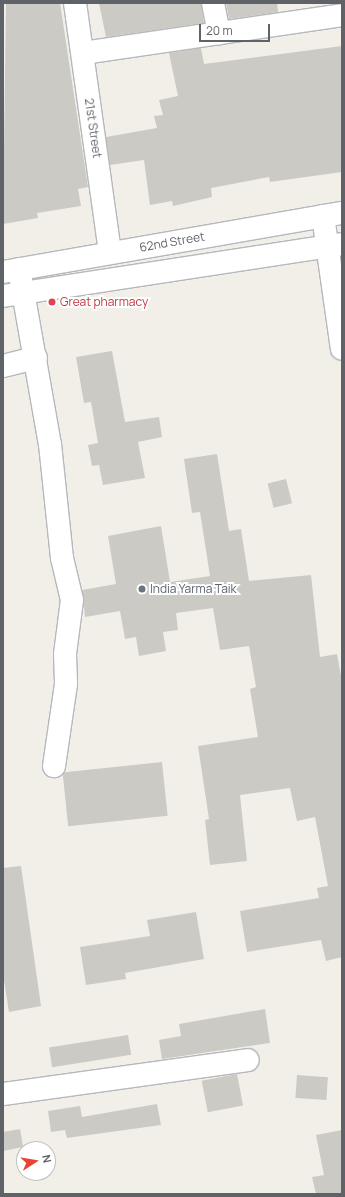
<!DOCTYPE html>
<style>
body{margin:0}
#map{position:relative;width:345px;height:1197px;overflow:hidden;background:#f1efe8;font-family:Manrope,sans-serif}
div>[style]{position:absolute}
[style*='--x']{left:calc(var(--x)*1px);top:calc(var(--y)*1px);width:calc(var(--w)*1px);rotate:calc(var(--a)*1deg)}
.building>*{inset:0;background:#cccac5;transform-origin:0 0}
.roads{filter:drop-shadow(1px 0 #b5b8bc) drop-shadow(-1px 0 #b5b8bc) drop-shadow(0 1px #b5b8bc) drop-shadow(0 -1px #b5b8bc)}
.minor>*{height:22px;margin:-11px;padding:0 11px;transform-origin:11px;border-radius:11px;background:#fff}
.secondary>*{height:22px;margin:-11px;padding:0 11px;transform-origin:11px;border-radius:11px;background:#fff}
.dots>*{width:11px;height:11px;translate:-50% -50%;box-sizing:border-box;border:2px solid #fff;border-radius:50%}
span{translate:-50% -50%;white-space:nowrap;text-align:center;line-height:1.15;-webkit-text-stroke:4px #fff;paint-order:stroke}
.street-label{font-size:12px;color:#5f6368}
.health-label{font-size:12px;color:#be3a42}
.left{translate:0 -50%;text-align:left}
.worship-label{font-size:12px;color:#5b616d}
.frame{position:absolute;inset:0;border:4px solid #5f6368;pointer-events:none}
.north{position:absolute;left:16px;top:1141px;width:40px;height:40px;box-sizing:border-box;background:#fff;border:1px solid #bfc1c3;border-radius:50%;rotate:78deg;font-size:11px;font-weight:700;line-height:16px;text-align:center;color:#5f6368}
.north::after{content:'';display:block;margin:auto;width:14px;height:18px;background:#ea4335;clip-path:polygon(50% 0,100% 100%,50% 72%,0 100%)}
.scale{position:absolute;left:199px;top:24px;width:71px;height:18px;box-sizing:border-box;border:2px solid #5f6368;border-top:0;padding-left:5px;font-size:12px;line-height:14px;white-space:nowrap;color:#5f6368;-webkit-text-stroke:3px #fff;paint-order:stroke}
</style>
<div id="map">
<div class="building">
<div style="clip-path:polygon(6px 3px,60px 3px,88px 187px,78px 189px,81px 206px,37px 213px,38px 218px,3px 224px)"></div>
<div style="clip-path:polygon(99px 3px,201px 3px,204px 23px,106px 37px)"></div>
<div style="clip-path:polygon(226px 3px,277px 3px,278px 12px,229px 19px)"></div>
<div style="clip-path:polygon(342px 46px,342px 172px,270px 182px,269px 177px,211px 188px,212px 197px,173px 206px,172px 201px,150px 205px,144px 160px,110px 165px,106px 137px,157px 128px,154px 116px,163px 115px,159px 100px,178px 96px,169px 53px,201px 48px,204px 64px)"></div>
<div style="clip-path:polygon(112px 351px,125px 422px,159px 417px,162px 437px,138px 442px,145px 478px,103px 485px,99px 465px,92px 466px,88px 445px,98px 443px,91px 402px,84px 403px,76px 357px)"></div>
<div style="clip-path:polygon(217px 454px,229px 531px,241px 529px,249px 581px,311px 575px,320px 657px,337px 654px,342px 681px,342px 957px,326px 961px,321px 940px,247px 952px,240px 911px,319px 898px,317px 888px,328px 886px,315px 817px,297px 821px,290px 788px,240px 795px,247px 861px,210px 865px,205px 820px,209px 819px,198px 746px,258px 737px,250px 689px,256px 687px,249px 646px,220px 650px,213px 608px,176px 613px,178px 630px,163px 632px,166px 651px,139px 656px,136px 637px,125px 639px,120px 611px,85px 617px,82px 590px,116px 584px,108px 536px,161px 526px,170px 582px,210px 576px,200px 512px,192px 513px,184px 459px)"></div>
<div style="left:286px;top:479px;width:25px;height:19px;rotate:76deg"></div>
<div style="left:162px;top:762px;width:54px;height:100px;rotate:84deg"></div>
<div style="clip-path:polygon(21px 866px,41px 1006px,9px 1012px,3px 974px,3px 868px)"></div>
<div style="clip-path:polygon(196px 912px,204px 959px,125px 973px,126px 979px,86px 985px,80px 947px,150px 936px,147px 920px)"></div>
<div style="clip-path:polygon(265px 1009px,270px 1043px,162px 1059px,159px 1040px,181px 1036px,179px 1024px)"></div>
<div style="left:128px;top:1035px;width:20px;height:80px;rotate:81deg"></div>
<div style="left:237px;top:1074px;width:32px;height:36px;rotate:79deg"></div>
<div style="left:297px;top:1075px;width:31px;height:23px;rotate:4deg"></div>
<div style="clip-path:polygon(157px 1104px,161px 1125px,67px 1138px,65px 1130px,51px 1132px,48px 1111px,80px 1106px,82px 1117px)"></div>
<div style="clip-path:polygon(20px 1129px,23px 1147px,3px 1151px,3px 1132px)"></div>
<div style="clip-path:polygon(342px 1130px,342px 1194px,316px 1194px,312px 1177px,324px 1175px,316px 1135px)"></div>
</div>
<div class="roads">
<div class="minor">
<div style="--x:75;--y:3;--w:252;--a:82"></div>
<div style="--x:213;--y:3;--w:31;--a:79"></div>
<div style="--x:83;--y:53;--w:262;--a:-8.3"></div>
<div style="--x:323;--y:216;--w:134;--a:81.9"></div>
<div style="--x:19;--y:269;--w:178;--a:80"></div>
<div style="--x:50;--y:444;--w:115;--a:84"></div>
<div style="--x:62;--y:558;--w:43;--a:76.6"></div>
<div style="--x:72;--y:600;--w:54;--a:97.4"></div>
<div style="--x:65;--y:654;--w:30;--a:88"></div>
<div style="--x:66;--y:684;--w:83;--a:98.3"></div>
<div style="--x:3;--y:366;--w:34;--a:-14"></div>
<div style="--x:3;--y:1094;--w:247;--a:-7.9"></div>
</div>
<div class="secondary">
<div style="--x:3;--y:272;--w:344;--a:-9.9"></div>
<div style="--x:3;--y:296;--w:343;--a:-8.7"></div>
</div>
</div>
<div class="dots">
<div style="left:52px;top:302px;background:#e0444e"></div>
<div style="left:142px;top:589px;background:#6b7280"></div>
</div>
<div class="street-label">
<span style="left:93px;top:128px;rotate:82deg">21st Street</span>
<span style="left:172px;top:242px;rotate:-10deg">62nd Street</span>
</div>
<div class="health-label">
<span class="left" style="left:60px;top:302px">Great pharmacy</span>
</div>
<div class="worship-label">
<span class="left" style="left:150px;top:589px">India Yarma Taik</span>
</div>
<div class="frame"></div>
<div class="north">N</div>
<div class="scale">20 m</div>
</div>
